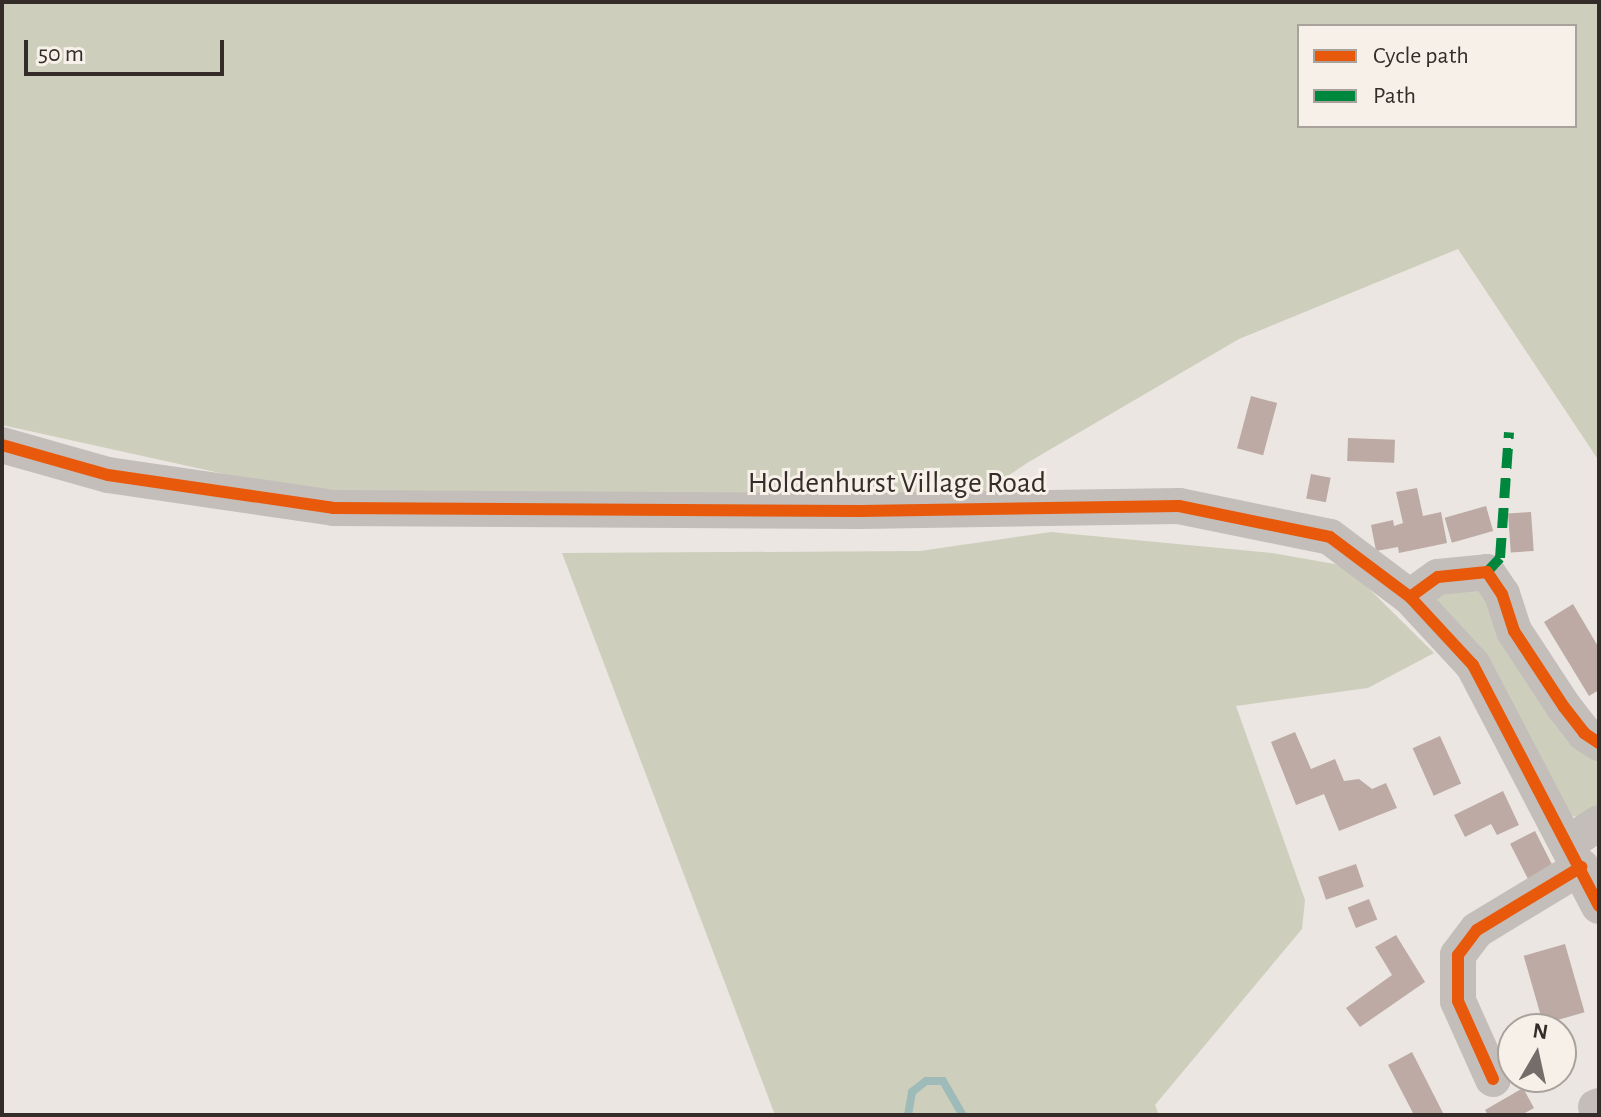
<!DOCTYPE html>
<style>
body{margin:0}
#map{position:relative;width:1601px;height:1117px;overflow:hidden;background:#ebe6e1;font-family:"Alegreya Sans",sans-serif}
div>[style]{position:absolute}
[style*='--x']{left:calc(var(--x)*1px);top:calc(var(--y)*1px);width:calc(var(--w)*1px);rotate:calc(var(--a)*1deg)}
.green>*{inset:0;background:#cdcfbc}
.stream>*{height:8px;margin:-4px;padding:0 4px;transform-origin:4px;border-radius:4px;background:#9fbbb9}
.building>*{inset:0;background:#bdaaa4;transform-origin:0 0}
.minor>*{height:36px;margin:-18px;padding:0 18px;transform-origin:18px;border-radius:18px;background:#c4beba}
.quiet>*{height:10px;margin-top:-5px;transform-origin:0;background:repeating-linear-gradient(90deg,#00873e 0 20px,transparent 0 30px)}
.cycleway>*{height:12px;margin:-6px;padding:0 6px;transform-origin:6px;border-radius:6px;background:#e8590c}
span{translate:-50% -50%;white-space:nowrap;text-align:center;line-height:1.15;-webkit-text-stroke:6px #f7f0e9;paint-order:stroke}
.street-label{font-size:30px;color:#342c29}
.frame{position:absolute;inset:0;border:4px solid #342c29;pointer-events:none}
.legend{position:absolute;left:1297px;top:24px;width:280px;height:104px;box-sizing:border-box;background:#f7f0e9;border:2px solid #a9a29c;margin:0;padding:10px 14px;list-style:none;font-size:24px;color:#342c29}
.legend li{display:flex;align-items:center;gap:16px;height:40px}
.legend b{width:40px;border:2px solid #a9a29c}
.north{position:absolute;left:1497px;top:1013px;width:80px;height:80px;box-sizing:border-box;background:#f7f0e9;border:2px solid #a9a29c;border-radius:50%;rotate:9deg;font-size:22px;font-weight:700;line-height:32px;text-align:center;color:#342c29}
.north::after{content:'';display:block;margin:auto;width:28px;height:36px;background:#746d69;clip-path:polygon(50% 0,100% 100%,50% 72%,0 100%)}
.scale{position:absolute;left:24px;top:40px;width:200px;height:36px;box-sizing:border-box;border:4px solid #342c29;border-top:0;padding-left:10px;font-size:24px;line-height:28px;white-space:nowrap;color:#342c29;-webkit-text-stroke:6px #f7f0e9;paint-order:stroke}
</style>
<div id="map">
<div class="green">
<div style="clip-path:polygon(evenodd,2px 2px,1599px 2px,1599px 461px,1458px 249px,1239px 339px,1027px 463px,940px 522px,548px 517px,247px 479px,2px 425px,2px 2px,1299px 26px,1575px 26px,1575px 126px,1299px 126px,1299px 26px)"></div>
<div style="clip-path:polygon(1051px 532px,1272px 553px,1346px 566px,1434px 653px,1368px 688px,1236px 706px,1305px 900px,1302px 929px,1155px 1105px,1159px 1115px,775px 1115px,562px 553px,920px 551px)"></div>
<div style="clip-path:polygon(1472px 580px,1599px 751px,1599px 803px,1590px 815px,1568px 817px,1434px 595px)"></div>
</div>
<div class="stream">
<div style="--x:908;--y:1115;--w:23;--a:-80"></div>
<div style="--x:912;--y:1092;--w:18;--a:-38"></div>
<div style="--x:926;--y:1081;--w:17;--a:0"></div>
<div style="--x:943;--y:1081;--w:39;--a:60"></div>
</div>
<div class="building">
<div style="left:1251px;top:396px;width:27px;height:54px;rotate:15deg"></div>
<div style="left:1348px;top:438px;width:47px;height:23px;rotate:2deg"></div>
<div style="left:1311px;top:474px;width:20px;height:25px;rotate:11deg"></div>
<div style="clip-path:polygon(1417px 488px,1423px 516px,1441px 512px,1447px 543px,1399px 553px,1398px 547px,1376px 551px,1371px 525px,1393px 520px,1394px 526px,1403px 523px,1396px 492px)"></div>
<div style="left:1486px;top:506px;width:26px;height:43px;rotate:74deg"></div>
<div style="left:1531px;top:512px;width:39px;height:23px;rotate:86deg"></div>
<div style="clip-path:polygon(1573px 604px,1599px 648px,1599px 690px,1589px 696px,1544px 622px)"></div>
<div style="clip-path:polygon(1295px 732px,1311px 769px,1335px 759px,1344px 781px,1359px 779px,1372px 789px,1386px 783px,1397px 808px,1339px 831px,1324px 794px,1296px 805px,1271px 742px)"></div>
<div style="left:1440px;top:736px;width:52px;height:30px;rotate:66deg"></div>
<div style="clip-path:polygon(1503px 791px,1519px 825px,1497px 835px,1491px 824px,1465px 837px,1454px 815px)"></div>
<div style="left:1535px;top:831px;width:47px;height:28px;rotate:63deg"></div>
<div style="left:1356px;top:864px;width:24px;height:40px;rotate:71deg"></div>
<div style="left:1369px;top:899px;width:22px;height:23px;rotate:68deg"></div>
<div style="clip-path:polygon(1396px 935px,1425px 982px,1360px 1027px,1346px 1008px,1392px 975px,1375px 947px)"></div>
<div style="left:1565px;top:944px;width:71px;height:43px;rotate:74deg"></div>
<div style="clip-path:polygon(1412px 1052px,1444px 1115px,1414px 1115px,1388px 1065px)"></div>
<div style="clip-path:polygon(1523px 1088px,1534px 1108px,1521px 1115px,1488px 1115px,1485px 1110px)"></div>
</div>
<div class="minor">
<div style="--x:2;--y:445;--w:110;--a:15.8"></div>
<div style="--x:108;--y:475;--w:227;--a:8.3"></div>
<div style="--x:333;--y:508;--w:527;--a:0.33"></div>
<div style="--x:860;--y:511;--w:319;--a:-0.9"></div>
<div style="--x:1179;--y:506;--w:154;--a:11.6"></div>
<div style="--x:1330;--y:537;--w:100;--a:36.9"></div>
<div style="--x:1410;--y:597;--w:93;--a:47.2"></div>
<div style="--x:1473;--y:665;--w:272;--a:62.4"></div>
<div style="--x:1410;--y:597;--w:34;--a:-36"></div>
<div style="--x:1438;--y:577;--w:49;--a:-5.8"></div>
<div style="--x:1487;--y:572;--w:27;--a:56"></div>
<div style="--x:1502;--y:594;--w:39;--a:72"></div>
<div style="--x:1514;--y:631;--w:91;--a:56.7"></div>
<div style="--x:1564;--y:707;--w:33;--a:52"></div>
<div style="--x:1584;--y:733;--w:18;--a:34"></div>
<div style="--x:1570;--y:842;--w:35;--a:-33"></div>
<div style="--x:1493;--y:1079;--w:85;--a:-114.2"></div>
<div style="--x:1458;--y:1001;--w:46;--a:-90"></div>
<div style="--x:1458;--y:955;--w:31;--a:-53"></div>
<div style="--x:1477;--y:930;--w:122;--a:-31.2"></div>
<div style="--x:1596;--y:1107;--w:3;--a:-18"></div>
</div>
<div class="quiet">
<div style="--x:1487;--y:572;--w:19;--a:-47"></div>
<div style="--x:1500;--y:558;--w:126;--a:-85.9"></div>
</div>
<div class="cycleway">
<div style="--x:2;--y:445;--w:110;--a:15.8"></div>
<div style="--x:108;--y:475;--w:227;--a:8.3"></div>
<div style="--x:333;--y:508;--w:527;--a:0.33"></div>
<div style="--x:860;--y:511;--w:319;--a:-0.9"></div>
<div style="--x:1179;--y:506;--w:154;--a:11.6"></div>
<div style="--x:1330;--y:537;--w:100;--a:36.9"></div>
<div style="--x:1410;--y:597;--w:93;--a:47.2"></div>
<div style="--x:1473;--y:665;--w:272;--a:62.4"></div>
<div style="--x:1410;--y:597;--w:34;--a:-36"></div>
<div style="--x:1438;--y:577;--w:49;--a:-5.8"></div>
<div style="--x:1487;--y:572;--w:27;--a:56"></div>
<div style="--x:1502;--y:594;--w:39;--a:72"></div>
<div style="--x:1514;--y:631;--w:91;--a:56.7"></div>
<div style="--x:1564;--y:707;--w:33;--a:52"></div>
<div style="--x:1584;--y:733;--w:18;--a:34"></div>
<div style="--x:1493;--y:1079;--w:85;--a:-114.2"></div>
<div style="--x:1458;--y:1001;--w:46;--a:-90"></div>
<div style="--x:1458;--y:955;--w:31;--a:-53"></div>
<div style="--x:1477;--y:930;--w:122;--a:-31.2"></div>
</div>
<div class="street-label">
<span style="left:897px;top:483px">Holdenhurst Village Road</span>
</div>
<div class="frame"></div>
<ul class="legend">
<li><b style="height:10px;background:#e8590c"></b>Cycle path</li>
<li><b style="height:10px;background:#00873e"></b>Path</li>
</ul>
<div class="north">N</div>
<div class="scale">50 m</div>
</div>
